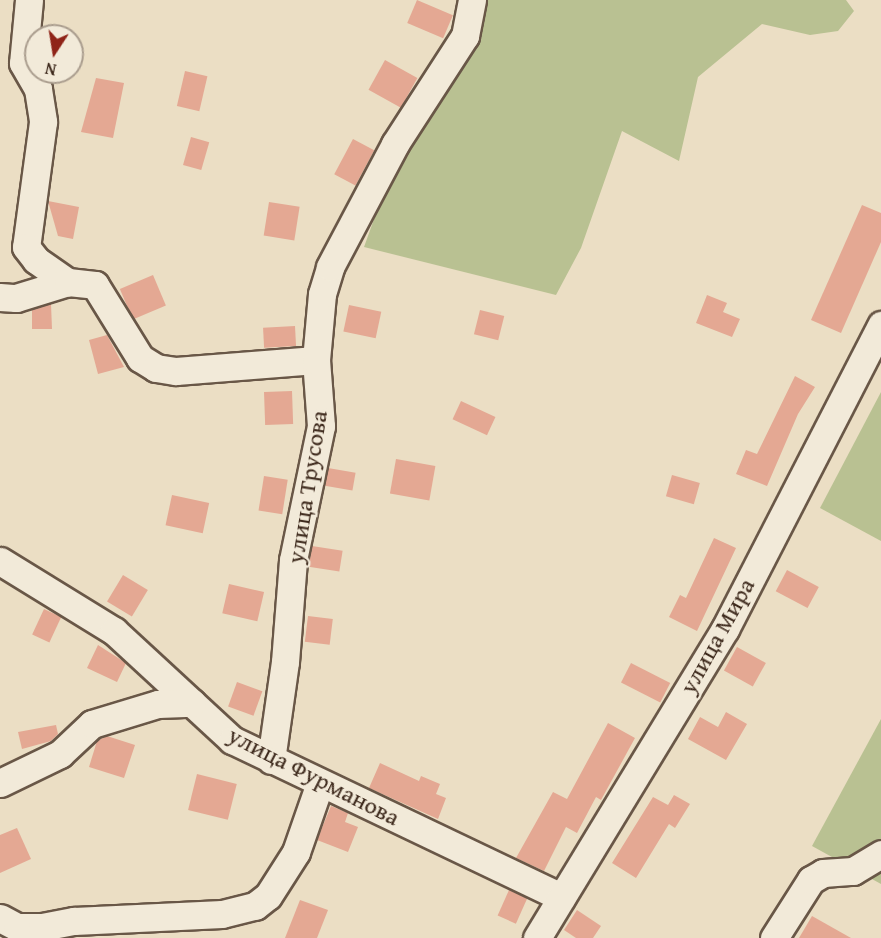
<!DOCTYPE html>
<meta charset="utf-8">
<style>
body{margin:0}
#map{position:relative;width:881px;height:938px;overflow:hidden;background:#ebdec4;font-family:"Gentium Book Plus",serif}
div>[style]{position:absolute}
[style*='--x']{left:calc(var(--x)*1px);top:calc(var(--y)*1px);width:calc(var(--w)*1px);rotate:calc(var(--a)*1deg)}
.green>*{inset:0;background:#b9c192}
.building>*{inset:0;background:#e4a893;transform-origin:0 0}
.roads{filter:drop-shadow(2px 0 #695747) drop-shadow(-2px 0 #695747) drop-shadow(0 2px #695747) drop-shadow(0 -2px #695747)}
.minor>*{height:27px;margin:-13.5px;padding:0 13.5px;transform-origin:13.5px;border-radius:13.5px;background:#f2ead9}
span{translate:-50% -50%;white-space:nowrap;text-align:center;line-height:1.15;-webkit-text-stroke:4.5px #f2ead9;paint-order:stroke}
.street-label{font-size:24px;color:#3e2a1d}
.north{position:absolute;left:24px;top:24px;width:60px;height:60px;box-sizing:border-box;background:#f2ead9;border:2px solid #aa9d8e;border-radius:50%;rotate:192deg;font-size:16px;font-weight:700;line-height:24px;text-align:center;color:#3e2a1d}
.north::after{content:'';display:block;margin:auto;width:21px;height:27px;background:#8f2418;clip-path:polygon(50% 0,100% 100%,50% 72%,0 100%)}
</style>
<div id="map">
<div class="green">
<div style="clip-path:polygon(483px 0,846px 0,854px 11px,838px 31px,810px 35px,762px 24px,698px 77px,679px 161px,622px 131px,581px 248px,556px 295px,364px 247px,386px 186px,475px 44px)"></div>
<div style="clip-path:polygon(881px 392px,881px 541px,820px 508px)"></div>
<div style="clip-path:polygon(881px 719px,881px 884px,812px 846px)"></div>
</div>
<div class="building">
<div style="left:417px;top:0;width:39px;height:25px;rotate:23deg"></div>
<div style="left:385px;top:60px;width:37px;height:34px;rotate:29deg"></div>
<div style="left:185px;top:71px;width:23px;height:36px;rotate:13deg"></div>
<div style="clip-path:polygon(96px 78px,124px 83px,113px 138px,81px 132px)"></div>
<div style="left:191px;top:137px;width:19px;height:29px;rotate:16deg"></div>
<div style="left:353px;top:139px;width:24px;height:40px;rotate:28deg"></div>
<div style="clip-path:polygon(48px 201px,79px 207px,73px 239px,58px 236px)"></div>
<div style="left:269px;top:202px;width:31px;height:34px;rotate:9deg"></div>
<div style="clip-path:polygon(862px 205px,881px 213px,881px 242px,841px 333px,811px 320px)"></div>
<div style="left:153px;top:275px;width:33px;height:36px;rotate:67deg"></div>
<div style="clip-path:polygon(707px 295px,727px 303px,723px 312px,740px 319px,732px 337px,696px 323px)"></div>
<div style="clip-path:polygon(51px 304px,52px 329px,32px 329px,32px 310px)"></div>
<div style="left:349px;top:305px;width:33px;height:27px;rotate:12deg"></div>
<div style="left:480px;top:310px;width:25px;height:25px;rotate:14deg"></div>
<div style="left:295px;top:326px;width:20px;height:32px;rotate:87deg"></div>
<div style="clip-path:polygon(107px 335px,124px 367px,98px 374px,89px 340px)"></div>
<div style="clip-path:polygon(795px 376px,815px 387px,798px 414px,767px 486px,736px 474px,746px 450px,757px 454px)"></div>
<div style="left:292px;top:391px;width:33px;height:28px;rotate:88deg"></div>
<div style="left:461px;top:401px;width:38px;height:20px;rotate:25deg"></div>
<div style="left:396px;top:459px;width:40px;height:35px;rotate:10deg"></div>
<div style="left:328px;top:468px;width:28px;height:18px;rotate:10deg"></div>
<div style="left:672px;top:475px;width:29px;height:22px;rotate:16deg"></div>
<div style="left:264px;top:476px;width:24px;height:35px;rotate:9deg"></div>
<div style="left:172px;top:495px;width:38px;height:31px;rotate:12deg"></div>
<div style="clip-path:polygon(714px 538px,736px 548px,697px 631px,669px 617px,680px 595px,686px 598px)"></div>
<div style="left:312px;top:546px;width:31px;height:21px;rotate:9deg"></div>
<div style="left:787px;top:570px;width:36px;height:24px;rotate:28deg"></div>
<div style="left:123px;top:575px;width:29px;height:31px;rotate:31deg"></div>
<div style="left:229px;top:584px;width:36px;height:30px;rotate:13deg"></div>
<div style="left:44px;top:609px;width:19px;height:28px;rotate:25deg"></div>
<div style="left:308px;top:616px;width:25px;height:26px;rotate:7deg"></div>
<div style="clip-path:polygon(98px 645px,126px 663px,117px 682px,87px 668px)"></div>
<div style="left:737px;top:647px;width:33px;height:27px;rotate:29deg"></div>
<div style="left:631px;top:663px;width:44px;height:22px;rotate:27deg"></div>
<div style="left:237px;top:682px;width:27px;height:26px;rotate:20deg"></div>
<div style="clip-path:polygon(726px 712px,747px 724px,726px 760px,688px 739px,700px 717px,718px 727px)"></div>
<div style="clip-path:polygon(608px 723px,635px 738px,601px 800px,596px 797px,577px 833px,566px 827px,544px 871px,516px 858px,553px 792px,567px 799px)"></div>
<div style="clip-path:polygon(56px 725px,58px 734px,51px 741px,22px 749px,18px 732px)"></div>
<div style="clip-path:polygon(107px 736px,135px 745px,124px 778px,89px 767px,97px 741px)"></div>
<div style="clip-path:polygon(380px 763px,419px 781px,421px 776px,440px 784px,436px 794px,446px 798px,438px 819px,369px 788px)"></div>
<div style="left:197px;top:774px;width:41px;height:37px;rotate:14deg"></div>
<div style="clip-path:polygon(674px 795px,690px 804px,675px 828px,669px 824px,636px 878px,612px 863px,653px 797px,668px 805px)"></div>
<div style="clip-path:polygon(331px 806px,348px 813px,345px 822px,358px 827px,348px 852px,317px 840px)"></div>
<div style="clip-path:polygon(17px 828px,31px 859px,0 873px,0 835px)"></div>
<div style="left:509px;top:890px;width:20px;height:28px;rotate:24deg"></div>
<div style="clip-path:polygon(300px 900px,328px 910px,317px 938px,285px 938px)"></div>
<div style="clip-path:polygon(577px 910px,601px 926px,593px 938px,576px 938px,564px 930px)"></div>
<div style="clip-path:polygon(812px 916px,851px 938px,799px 938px)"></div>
</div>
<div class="roads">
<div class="minor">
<div style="--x:29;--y:0;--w:63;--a:95.4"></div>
<div style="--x:23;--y:63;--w:30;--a:60"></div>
<div style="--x:38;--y:89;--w:33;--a:81"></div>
<div style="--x:43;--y:122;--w:126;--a:97.7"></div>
<div style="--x:26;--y:247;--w:16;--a:52"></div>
<div style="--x:36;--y:260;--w:39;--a:35"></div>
<div style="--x:0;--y:297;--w:16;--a:4"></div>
<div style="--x:16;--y:298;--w:54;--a:-17.1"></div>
<div style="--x:68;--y:282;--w:27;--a:6"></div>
<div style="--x:95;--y:285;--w:86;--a:58.3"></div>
<div style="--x:140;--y:358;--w:19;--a:32"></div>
<div style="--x:156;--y:368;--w:20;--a:9"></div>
<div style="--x:176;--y:371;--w:140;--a:-4.5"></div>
<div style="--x:0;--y:561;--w:134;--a:31.6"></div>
<div style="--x:114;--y:631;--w:161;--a:42.7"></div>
<div style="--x:232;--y:740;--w:365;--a:25.5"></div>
<div style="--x:271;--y:760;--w:99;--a:-81.9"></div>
<div style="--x:285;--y:662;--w:102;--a:-85.5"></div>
<div style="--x:293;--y:560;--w:137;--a:-78.2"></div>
<div style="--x:321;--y:426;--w:66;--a:-94.3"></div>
<div style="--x:316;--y:360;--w:66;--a:-84.8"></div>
<div style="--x:322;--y:294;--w:28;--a:-73"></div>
<div style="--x:330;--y:267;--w:139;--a:-62.1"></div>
<div style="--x:395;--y:144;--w:129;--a:-57.1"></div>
<div style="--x:465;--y:36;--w:37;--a:-79"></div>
<div style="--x:0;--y:783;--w:67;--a:-25.8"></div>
<div style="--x:60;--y:754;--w:44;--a:-43.2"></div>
<div style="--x:92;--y:724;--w:69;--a:-16.9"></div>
<div style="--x:158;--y:704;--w:34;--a:-2"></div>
<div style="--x:0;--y:918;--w:19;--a:28"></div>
<div style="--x:17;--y:927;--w:25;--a:0"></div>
<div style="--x:42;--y:927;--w:33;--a:-11"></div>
<div style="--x:74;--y:921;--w:148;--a:-2.7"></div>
<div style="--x:222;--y:914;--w:34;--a:-14"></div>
<div style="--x:255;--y:906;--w:16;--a:-38"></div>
<div style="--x:268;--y:896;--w:52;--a:-57.5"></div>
<div style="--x:296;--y:852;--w:73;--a:-70.8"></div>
<div style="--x:537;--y:938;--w:362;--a:-58.7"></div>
<div style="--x:725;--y:629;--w:342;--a:-62.8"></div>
<div style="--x:774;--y:938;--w:69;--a:-57.5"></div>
<div style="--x:811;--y:880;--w:14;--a:-30"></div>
<div style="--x:823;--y:873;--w:30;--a:-4"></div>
<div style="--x:853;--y:871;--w:33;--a:-31"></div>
</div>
</div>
<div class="street-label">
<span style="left:307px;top:487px;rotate:-81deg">улица Трусова</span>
<span style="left:717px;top:636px;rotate:-61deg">улица Мира</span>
<span style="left:314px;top:776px;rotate:27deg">улица Фурманова</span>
</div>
<div class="north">N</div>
</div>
